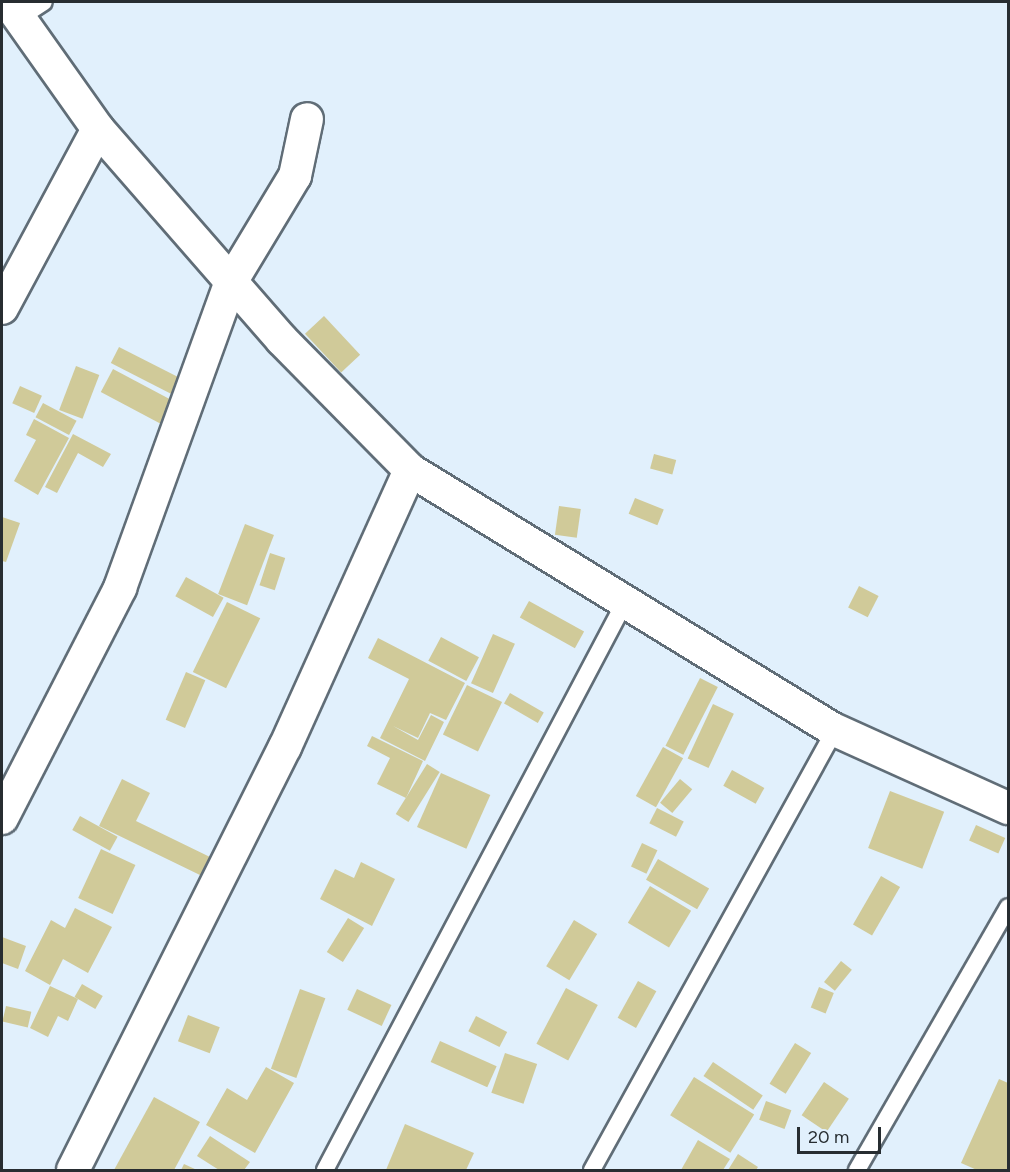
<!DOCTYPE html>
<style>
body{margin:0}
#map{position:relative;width:1010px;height:1172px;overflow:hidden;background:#e1f0fc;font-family:Figtree,sans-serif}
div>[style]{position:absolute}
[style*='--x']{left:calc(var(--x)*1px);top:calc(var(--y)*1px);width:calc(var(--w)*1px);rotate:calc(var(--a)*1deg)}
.building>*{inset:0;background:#d0ca99;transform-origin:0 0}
.roads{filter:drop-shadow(2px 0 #606d77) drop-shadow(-2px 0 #606d77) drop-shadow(0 2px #606d77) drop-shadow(0 -2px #606d77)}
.lane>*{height:16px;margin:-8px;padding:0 8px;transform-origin:8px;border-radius:8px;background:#fff}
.street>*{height:32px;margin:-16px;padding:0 16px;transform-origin:16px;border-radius:16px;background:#fff}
span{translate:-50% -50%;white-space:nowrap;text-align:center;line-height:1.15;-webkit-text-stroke:5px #e1f0fc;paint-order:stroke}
.frame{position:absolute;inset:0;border:3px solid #272d31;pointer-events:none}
.scale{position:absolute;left:797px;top:1127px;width:84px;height:27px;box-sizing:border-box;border:3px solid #272d31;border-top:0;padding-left:8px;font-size:18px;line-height:21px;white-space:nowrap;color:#272d31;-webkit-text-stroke:4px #e1f0fc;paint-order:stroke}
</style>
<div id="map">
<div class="building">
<div style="left:324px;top:316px;width:53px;height:26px;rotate:47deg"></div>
<div style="left:119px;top:347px;width:74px;height:18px;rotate:27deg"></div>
<div style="left:76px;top:366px;width:25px;height:47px;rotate:21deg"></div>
<div style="left:113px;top:369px;width:72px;height:26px;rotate:28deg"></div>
<div style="left:20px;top:386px;width:24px;height:19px;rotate:24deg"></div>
<div style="left:43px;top:403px;width:38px;height:16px;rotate:28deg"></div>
<div style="clip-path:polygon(34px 419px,69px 438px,38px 495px,14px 481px,36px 440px,26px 435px)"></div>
<div style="clip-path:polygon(73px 434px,111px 454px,103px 467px,78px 453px,57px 493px,45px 487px)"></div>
<div style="left:654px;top:454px;width:23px;height:15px;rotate:15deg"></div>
<div style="left:635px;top:498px;width:31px;height:17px;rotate:22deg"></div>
<div style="left:559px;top:506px;width:22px;height:29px;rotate:8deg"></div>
<div style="clip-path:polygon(2px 517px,20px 523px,6px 562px,2px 561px)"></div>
<div style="left:245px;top:524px;width:31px;height:75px;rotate:21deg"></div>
<div style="left:270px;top:553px;width:16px;height:34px;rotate:18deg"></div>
<div style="left:186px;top:577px;width:43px;height:22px;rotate:29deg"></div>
<div style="left:859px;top:586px;width:22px;height:24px;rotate:27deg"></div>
<div style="left:529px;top:601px;width:63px;height:19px;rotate:29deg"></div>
<div style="left:227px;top:602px;width:37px;height:78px;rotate:26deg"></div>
<div style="left:493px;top:634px;width:24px;height:54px;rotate:24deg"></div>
<div style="left:441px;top:637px;width:43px;height:27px;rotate:28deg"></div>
<div style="clip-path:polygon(378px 638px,465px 683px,446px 720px,430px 713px,418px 738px,393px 726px,418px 740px,431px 715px,444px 722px,425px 761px,380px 738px,409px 679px,368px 658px)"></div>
<div style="left:186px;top:672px;width:21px;height:52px;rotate:23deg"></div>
<div style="left:700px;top:678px;width:20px;height:76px;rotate:27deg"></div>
<div style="left:467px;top:685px;width:39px;height:55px;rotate:26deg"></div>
<div style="left:510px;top:693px;width:39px;height:12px;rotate:30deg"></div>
<div style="left:713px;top:704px;width:23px;height:60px;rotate:25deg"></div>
<div style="clip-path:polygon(372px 736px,423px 761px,406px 798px,377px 784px,390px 758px,367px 746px)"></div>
<div style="left:663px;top:747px;width:23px;height:56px;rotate:29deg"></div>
<div style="left:427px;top:764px;width:15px;height:59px;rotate:32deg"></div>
<div style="left:732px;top:770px;width:37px;height:18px;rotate:29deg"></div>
<div style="left:441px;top:773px;width:54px;height:59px;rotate:24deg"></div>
<div style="clip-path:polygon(122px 779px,150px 793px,136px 821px,210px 857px,202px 876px,99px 826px)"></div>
<div style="left:680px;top:779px;width:16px;height:31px;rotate:40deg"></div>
<div style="left:890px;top:791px;width:58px;height:61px;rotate:21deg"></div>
<div style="left:657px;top:808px;width:30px;height:17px;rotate:27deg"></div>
<div style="left:80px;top:816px;width:43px;height:16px;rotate:29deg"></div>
<div style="left:976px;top:825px;width:32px;height:17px;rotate:24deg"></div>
<div style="left:642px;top:843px;width:17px;height:26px;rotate:25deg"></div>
<div style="left:101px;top:849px;width:38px;height:54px;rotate:25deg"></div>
<div style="left:658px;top:859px;width:59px;height:24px;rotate:30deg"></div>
<div style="clip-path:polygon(361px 862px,395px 879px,372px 926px,320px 899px,335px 869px,354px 878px)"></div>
<div style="left:881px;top:876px;width:22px;height:56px;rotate:30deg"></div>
<div style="left:650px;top:886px;width:48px;height:43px;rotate:31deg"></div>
<div style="clip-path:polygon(75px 908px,112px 927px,88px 973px,63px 959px,50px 985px,25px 971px,51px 920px,65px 928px)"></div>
<div style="left:348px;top:918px;width:19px;height:40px;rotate:32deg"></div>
<div style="left:574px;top:920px;width:27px;height:54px;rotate:31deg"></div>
<div style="clip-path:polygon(2px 937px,26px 946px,18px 969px,2px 963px)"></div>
<div style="left:841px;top:961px;width:14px;height:27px;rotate:39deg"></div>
<div style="left:638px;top:981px;width:21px;height:42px;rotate:29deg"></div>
<div style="left:82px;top:984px;width:24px;height:15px;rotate:30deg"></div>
<div style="clip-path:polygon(50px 986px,78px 999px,68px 1021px,58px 1016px,48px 1037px,30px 1028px)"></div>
<div style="left:819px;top:987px;width:16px;height:22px;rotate:22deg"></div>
<div style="left:566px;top:988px;width:36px;height:63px;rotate:28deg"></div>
<div style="left:300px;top:989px;width:27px;height:85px;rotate:20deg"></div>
<div style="left:357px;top:989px;width:38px;height:23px;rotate:25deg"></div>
<div style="left:6px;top:1006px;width:26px;height:16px;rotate:13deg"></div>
<div style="left:188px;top:1015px;width:34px;height:28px;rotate:21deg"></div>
<div style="left:476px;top:1016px;width:35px;height:17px;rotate:27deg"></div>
<div style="left:440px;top:1041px;width:62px;height:23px;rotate:24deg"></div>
<div style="left:795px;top:1043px;width:19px;height:48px;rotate:32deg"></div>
<div style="left:505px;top:1053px;width:34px;height:42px;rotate:19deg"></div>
<div style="left:713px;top:1062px;width:60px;height:17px;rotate:34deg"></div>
<div style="clip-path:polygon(266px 1067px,294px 1083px,255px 1153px,206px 1125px,227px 1088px,247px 1100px)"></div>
<div style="left:694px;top:1077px;width:71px;height:45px;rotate:32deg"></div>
<div style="clip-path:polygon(999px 1079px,1008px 1083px,1008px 1170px,977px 1170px,961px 1163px)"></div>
<div style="left:824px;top:1082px;width:30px;height:40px;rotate:34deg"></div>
<div style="clip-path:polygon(154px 1097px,200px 1122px,174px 1170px,114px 1170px)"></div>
<div style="left:766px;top:1101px;width:27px;height:20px;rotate:20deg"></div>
<div style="clip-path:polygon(405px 1124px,474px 1153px,466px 1170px,386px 1170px)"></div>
<div style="clip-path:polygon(210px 1136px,250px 1162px,244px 1170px,219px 1170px,197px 1156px)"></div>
<div style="clip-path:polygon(698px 1140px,730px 1159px,723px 1170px,681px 1170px)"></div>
<div style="clip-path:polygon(738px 1154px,758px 1167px,756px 1170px,728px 1170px)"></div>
<div style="clip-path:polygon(184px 1164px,197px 1170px,181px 1170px)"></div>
</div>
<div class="roads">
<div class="lane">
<div style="--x:21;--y:17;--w:27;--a:-33"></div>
<div style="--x:325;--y:1170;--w:642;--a:-62.16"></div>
<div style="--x:592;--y:1170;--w:503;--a:-61.09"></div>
<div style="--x:857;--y:1170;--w:303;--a:-60.1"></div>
</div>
<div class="street">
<div style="--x:8;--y:2;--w:156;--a:54.7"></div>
<div style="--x:98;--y:129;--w:280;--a:48.9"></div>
<div style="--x:282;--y:340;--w:182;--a:45.4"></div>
<div style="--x:410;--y:470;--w:498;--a:31.5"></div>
<div style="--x:835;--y:730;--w:190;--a:24.3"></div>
<div style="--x:2;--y:308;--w:203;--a:-61.8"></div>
<div style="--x:2;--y:818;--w:259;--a:-62.8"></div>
<div style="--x:120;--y:588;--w:326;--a:-70.1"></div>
<div style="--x:231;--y:282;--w:124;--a:-58.9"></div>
<div style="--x:295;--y:176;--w:58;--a:-78.1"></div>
<div style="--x:73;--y:1170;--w:473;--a:-63.4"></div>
<div style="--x:285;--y:747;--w:304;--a:-65.7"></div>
</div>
</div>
<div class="frame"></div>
<div class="scale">20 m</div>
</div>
